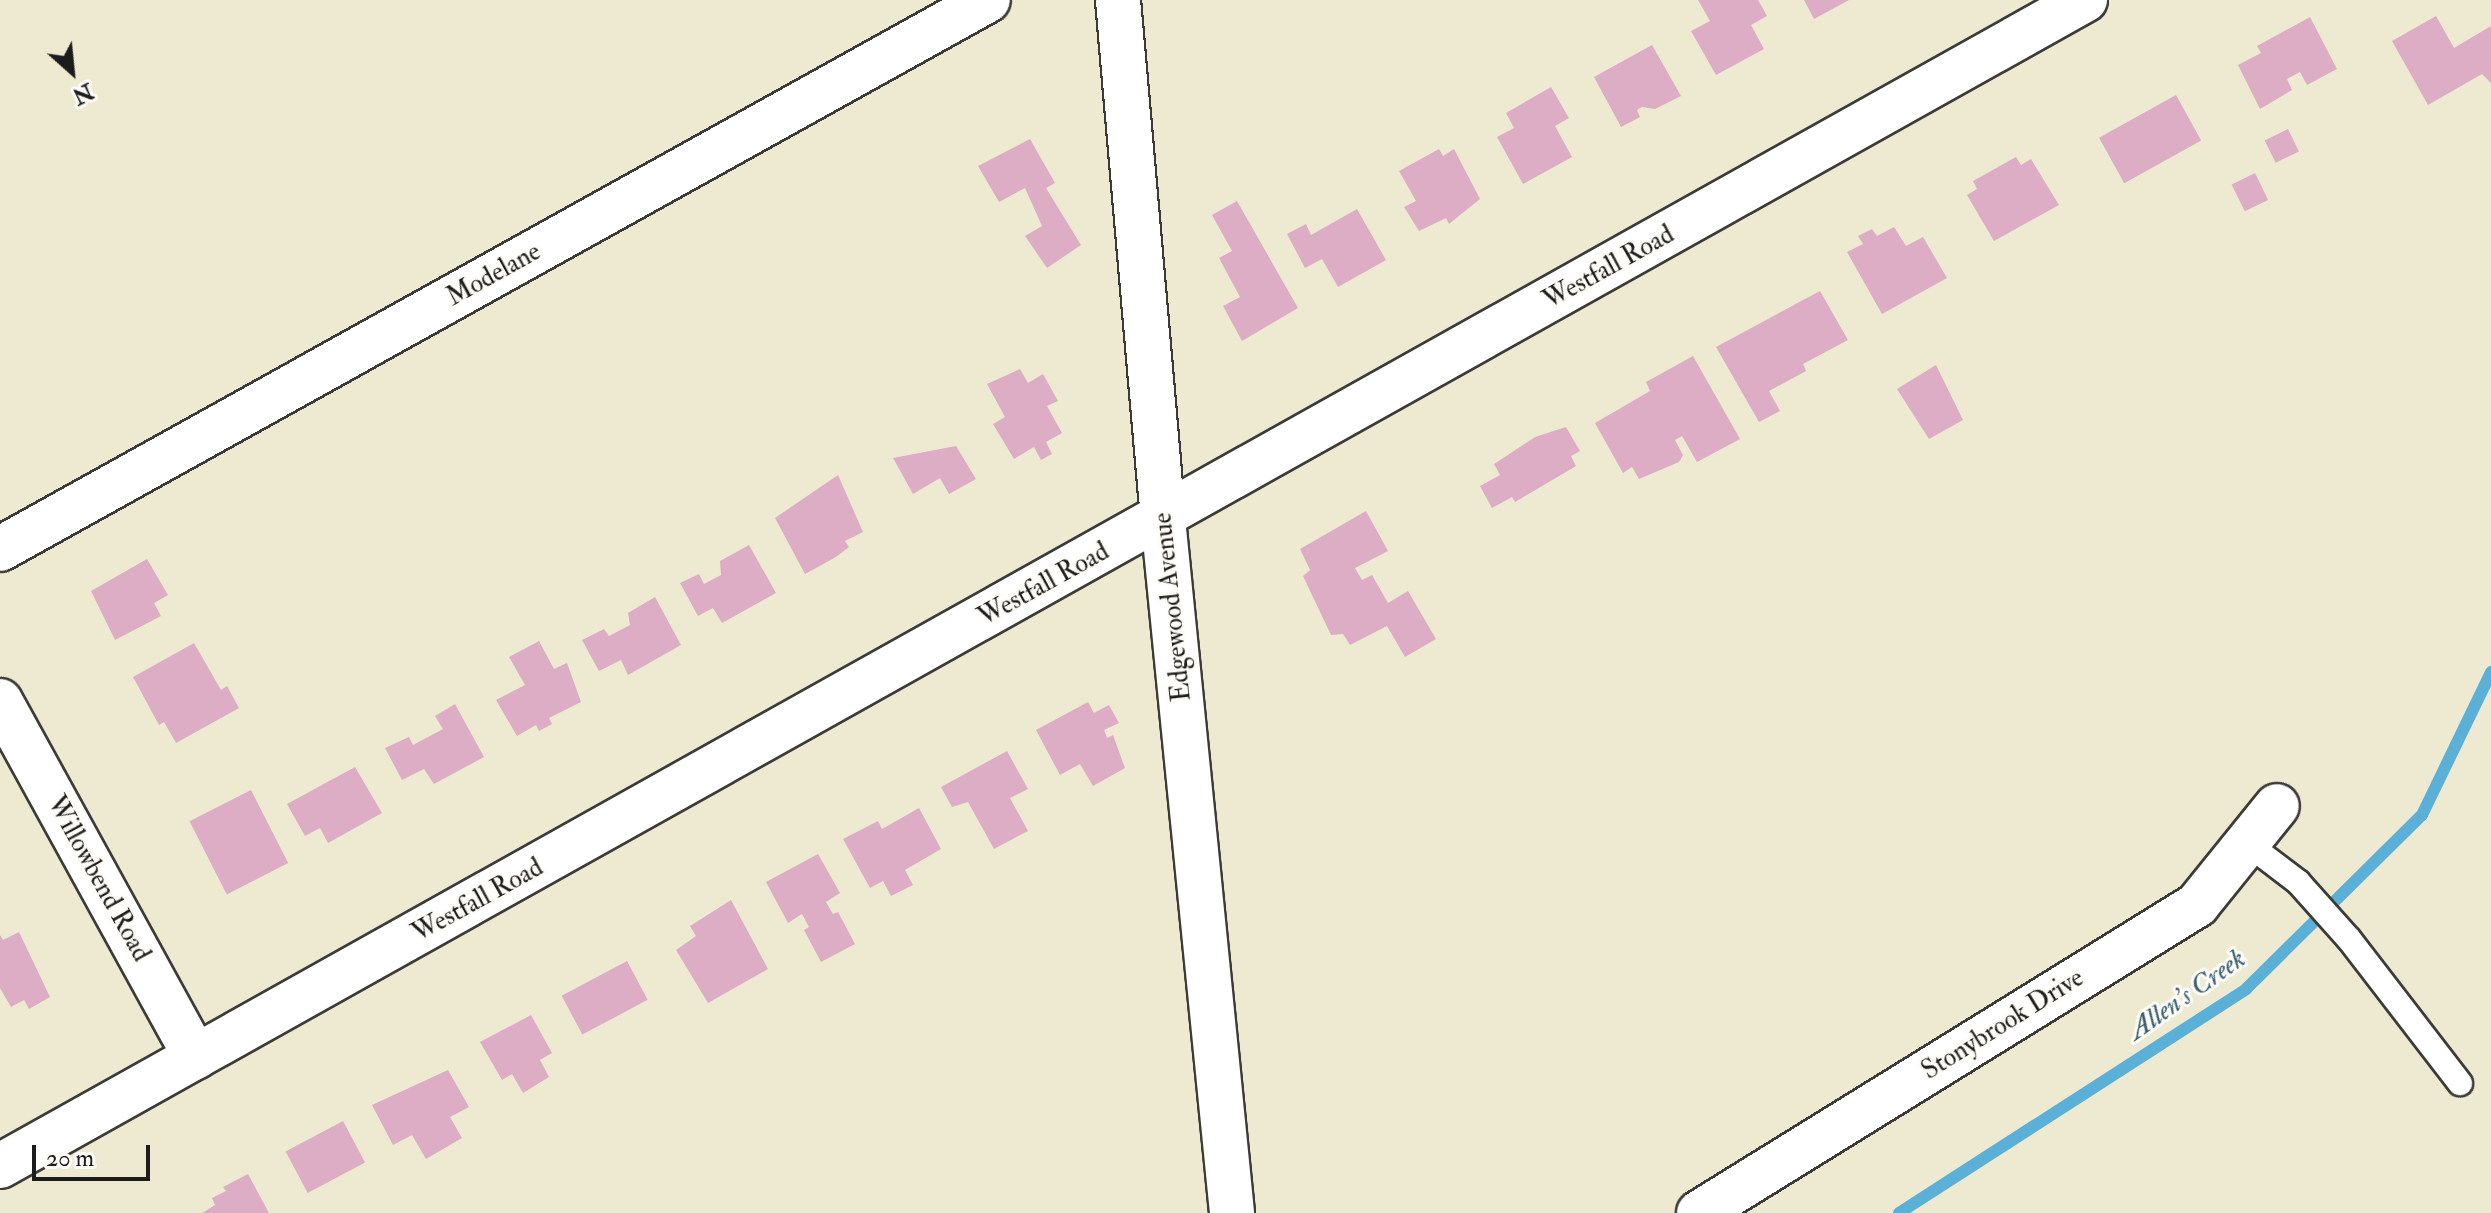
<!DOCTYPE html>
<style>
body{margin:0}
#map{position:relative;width:2491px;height:1213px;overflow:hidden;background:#eeead2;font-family:"IM FELL Double Pica",serif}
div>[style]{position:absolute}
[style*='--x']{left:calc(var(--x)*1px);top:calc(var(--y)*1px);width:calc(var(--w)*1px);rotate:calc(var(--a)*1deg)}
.stream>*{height:12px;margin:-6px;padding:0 6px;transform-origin:6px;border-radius:6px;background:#5bb0d7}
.building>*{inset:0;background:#dcadc4;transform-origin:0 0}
.roads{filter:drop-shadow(2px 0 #3c3b37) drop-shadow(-2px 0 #3c3b37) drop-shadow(0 2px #3c3b37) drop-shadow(0 -2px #3c3b37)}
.service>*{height:24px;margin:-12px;padding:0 12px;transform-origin:12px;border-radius:12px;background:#fff}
.minor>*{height:44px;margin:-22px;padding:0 22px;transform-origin:22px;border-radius:22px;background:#fff}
.tertiary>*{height:44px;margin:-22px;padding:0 22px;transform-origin:22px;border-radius:22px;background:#fff}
span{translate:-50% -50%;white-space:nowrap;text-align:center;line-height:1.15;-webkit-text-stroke:6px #fdfcf7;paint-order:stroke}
.street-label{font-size:26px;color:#1c1c1c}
.water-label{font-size:28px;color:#385f70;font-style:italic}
.north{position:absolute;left:32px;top:32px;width:80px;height:80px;-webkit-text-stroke:6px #fdfcf7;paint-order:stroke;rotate:153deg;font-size:22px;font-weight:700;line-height:32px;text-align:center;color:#1c1c1c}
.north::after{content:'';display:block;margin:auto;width:28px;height:36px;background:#1c1c1c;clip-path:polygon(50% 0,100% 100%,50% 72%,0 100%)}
.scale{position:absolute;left:32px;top:1145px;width:118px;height:36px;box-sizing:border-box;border:4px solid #1c1c1c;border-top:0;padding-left:10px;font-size:24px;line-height:28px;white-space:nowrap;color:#1c1c1c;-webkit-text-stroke:6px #fdfcf7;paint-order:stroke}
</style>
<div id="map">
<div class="stream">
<div style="--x:1899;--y:1213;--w:413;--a:-32.8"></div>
<div style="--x:2246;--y:989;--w:247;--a:-44.7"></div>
<div style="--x:2422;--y:815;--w:159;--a:-64.2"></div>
</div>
<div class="building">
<div style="clip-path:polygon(1698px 0,1758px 0,1767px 16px,1751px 25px,1764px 49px,1716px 75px,1691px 31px,1710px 21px)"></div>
<div style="clip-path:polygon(1804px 0,1849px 0,1814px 19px)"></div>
<div style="clip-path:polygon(2436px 16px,2454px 48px,2491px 26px,2491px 83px,2482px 74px,2428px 105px,2392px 41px)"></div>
<div style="clip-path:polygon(2310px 17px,2337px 69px,2307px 85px,2300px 72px,2287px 79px,2292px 90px,2260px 109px,2238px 65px,2261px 53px,2257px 46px)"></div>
<div style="clip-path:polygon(1652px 45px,1681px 96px,1655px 109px,1642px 107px,1637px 110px,1640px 117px,1621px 127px,1594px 77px)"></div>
<div style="clip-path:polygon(1551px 87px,1569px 118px,1555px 126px,1572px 157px,1523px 184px,1497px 137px,1514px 128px,1506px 113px)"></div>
<div style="left:2176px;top:95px;width:52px;height:88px;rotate:61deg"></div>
<div style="left:2288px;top:129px;width:25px;height:26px;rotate:64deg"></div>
<div style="clip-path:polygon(1030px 139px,1055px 183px,1046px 188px,1081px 245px,1047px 268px,1025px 236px,1042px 226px,1025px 188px,999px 202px,978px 166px)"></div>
<div style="clip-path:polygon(1439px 149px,1443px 156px,1454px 149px,1480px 199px,1449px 224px,1446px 218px,1419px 231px,1404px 207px,1416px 201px,1399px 171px)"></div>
<div style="clip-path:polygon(2016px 157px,2021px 165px,2031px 159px,2059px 205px,1994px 241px,1967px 195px,1977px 189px,1973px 181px)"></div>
<div style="left:2255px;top:173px;width:30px;height:26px;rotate:64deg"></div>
<div style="clip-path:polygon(1237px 201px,1298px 308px,1242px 341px,1223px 306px,1240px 297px,1219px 258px,1232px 251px,1212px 215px)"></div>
<div style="clip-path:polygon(1357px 209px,1386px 260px,1338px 287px,1322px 259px,1305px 268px,1287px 234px,1306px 224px,1311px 235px)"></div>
<div style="clip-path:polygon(1894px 227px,1906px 246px,1923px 237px,1947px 278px,1882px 314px,1847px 252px,1863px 244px,1858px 236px,1872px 229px,1877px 236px)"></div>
<div style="clip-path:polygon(1820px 291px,1848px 340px,1803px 364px,1806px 371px,1769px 391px,1780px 411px,1759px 422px,1716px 347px)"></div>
<div style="clip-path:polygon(1693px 356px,1740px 439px,1697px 462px,1682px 436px,1675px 440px,1683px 455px,1679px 462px,1639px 479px,1632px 467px,1623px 473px,1595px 423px,1650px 391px,1646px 382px)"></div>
<div style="clip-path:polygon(1936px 365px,1963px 420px,1929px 439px,1897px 389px)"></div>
<div style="clip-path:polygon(1020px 369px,1028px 383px,1043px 374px,1058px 401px,1047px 406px,1062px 433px,1046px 442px,1052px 454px,1041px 460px,1034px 447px,1014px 459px,993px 424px,1005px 417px,987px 384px)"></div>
<div style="clip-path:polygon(1566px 427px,1580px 451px,1571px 456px,1576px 466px,1515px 502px,1512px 497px,1492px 508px,1480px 486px,1500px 475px,1494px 464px,1535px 437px)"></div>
<div style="clip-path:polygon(956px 446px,976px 479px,949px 494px,940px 478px,913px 494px,893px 458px)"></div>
<div style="clip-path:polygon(838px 475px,863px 532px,845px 541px,849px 547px,836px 557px,805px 574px,775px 518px)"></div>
<div style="clip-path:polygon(1366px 511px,1388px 551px,1355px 568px,1362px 580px,1372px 575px,1388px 603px,1408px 591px,1436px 639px,1405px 657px,1387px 626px,1350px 645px,1343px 634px,1331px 635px,1303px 576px,1310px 570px,1300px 549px)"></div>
<div style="clip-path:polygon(749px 545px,776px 593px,722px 623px,713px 608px,698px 616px,680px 583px,699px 574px,704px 584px,721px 575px,720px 561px)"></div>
<div style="clip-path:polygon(147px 559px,168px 595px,154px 603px,161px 616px,115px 640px,91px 591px)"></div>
<div style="clip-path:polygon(655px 597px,681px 645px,628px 675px,621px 660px,599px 671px,582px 640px,604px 629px,609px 636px,630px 625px,628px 613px)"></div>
<div style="clip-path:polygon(539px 641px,554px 669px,567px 663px,581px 702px,549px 718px,552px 724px,539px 731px,536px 725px,517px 736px,496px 700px,525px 685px,509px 657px)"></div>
<div style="clip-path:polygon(194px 643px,221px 690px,227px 686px,239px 708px,176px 743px,164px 722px,159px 725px,133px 677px)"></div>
<div style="clip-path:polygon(1088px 702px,1094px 713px,1109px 705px,1119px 723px,1104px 730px,1107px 738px,1113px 735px,1125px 768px,1093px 786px,1080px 764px,1060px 775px,1036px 730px)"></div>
<div style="clip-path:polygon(455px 704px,484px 757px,434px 784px,424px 769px,402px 780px,385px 748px,409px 737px,413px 745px,443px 729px,435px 716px)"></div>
<div style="clip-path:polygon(1007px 751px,1028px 789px,1010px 798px,1028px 831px,994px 849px,968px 802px,952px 807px,941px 787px)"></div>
<div style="clip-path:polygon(355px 767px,382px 813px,328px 843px,320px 828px,305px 836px,287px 804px)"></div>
<div style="left:251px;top:790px;width:82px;height:69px;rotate:63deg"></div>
<div style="clip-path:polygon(919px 808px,941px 849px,905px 870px,913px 885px,891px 896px,883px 881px,870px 888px,843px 839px,878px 821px,882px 829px)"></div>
<div style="clip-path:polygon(818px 854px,840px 893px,826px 902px,833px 914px,838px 912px,855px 944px,821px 962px,804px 930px,809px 927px,802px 914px,788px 923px,766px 882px)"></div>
<div style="clip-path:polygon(731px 900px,768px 969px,708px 1003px,676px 950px,696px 936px,690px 926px)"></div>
<div style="clip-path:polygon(19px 932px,50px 997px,29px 1009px,24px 1000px,11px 1007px,0 988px,0 935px,3px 940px)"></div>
<div style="left:627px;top:961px;width:44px;height:74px;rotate:62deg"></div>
<div style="clip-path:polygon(531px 1015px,552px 1053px,540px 1060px,549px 1077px,523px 1093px,512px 1074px,502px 1080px,480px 1042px)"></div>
<div style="clip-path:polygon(448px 1070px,469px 1107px,450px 1117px,462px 1138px,426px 1159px,412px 1135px,393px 1145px,372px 1105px)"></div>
<div style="left:343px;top:1121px;width:47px;height:65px;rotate:62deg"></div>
<div style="clip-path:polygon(248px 1174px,269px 1213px,202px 1213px,215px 1205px,212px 1198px,226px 1191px,223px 1187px)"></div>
</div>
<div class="roads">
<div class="service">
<div style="--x:2248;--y:844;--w:63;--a:37.2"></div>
<div style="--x:2298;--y:882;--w:76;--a:48.2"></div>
<div style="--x:2349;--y:939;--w:182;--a:52.4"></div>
</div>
<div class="minor">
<div style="--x:0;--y:549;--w:1130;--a:-29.06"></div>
<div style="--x:0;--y:701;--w:406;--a:61.2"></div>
<div style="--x:1699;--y:1213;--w:586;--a:-31.74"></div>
<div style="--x:2197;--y:905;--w:127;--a:-51.1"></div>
</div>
<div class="tertiary">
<div style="--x:1118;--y:0;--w:521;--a:85.04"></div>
<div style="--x:1163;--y:519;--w:697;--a:84.32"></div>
<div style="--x:0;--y:1166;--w:2389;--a:-29.22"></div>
</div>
</div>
<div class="street-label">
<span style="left:1609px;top:268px;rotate:-29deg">Westfall Road</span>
<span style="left:494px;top:275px;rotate:-29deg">Modelane</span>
<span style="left:1044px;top:585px;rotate:-29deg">Westfall Road</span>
<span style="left:1173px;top:607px;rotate:-96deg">Edgewood Avenue</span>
<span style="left:98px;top:879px;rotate:61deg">Willowbend Road</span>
<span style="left:478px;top:901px;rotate:-29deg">Westfall Road</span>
<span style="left:2003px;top:1025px;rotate:-32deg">Stonybrook Drive</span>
</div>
<div class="water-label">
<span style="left:2187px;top:995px;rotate:-35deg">Allen's Creek</span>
</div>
<div class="north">N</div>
<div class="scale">20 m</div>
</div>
